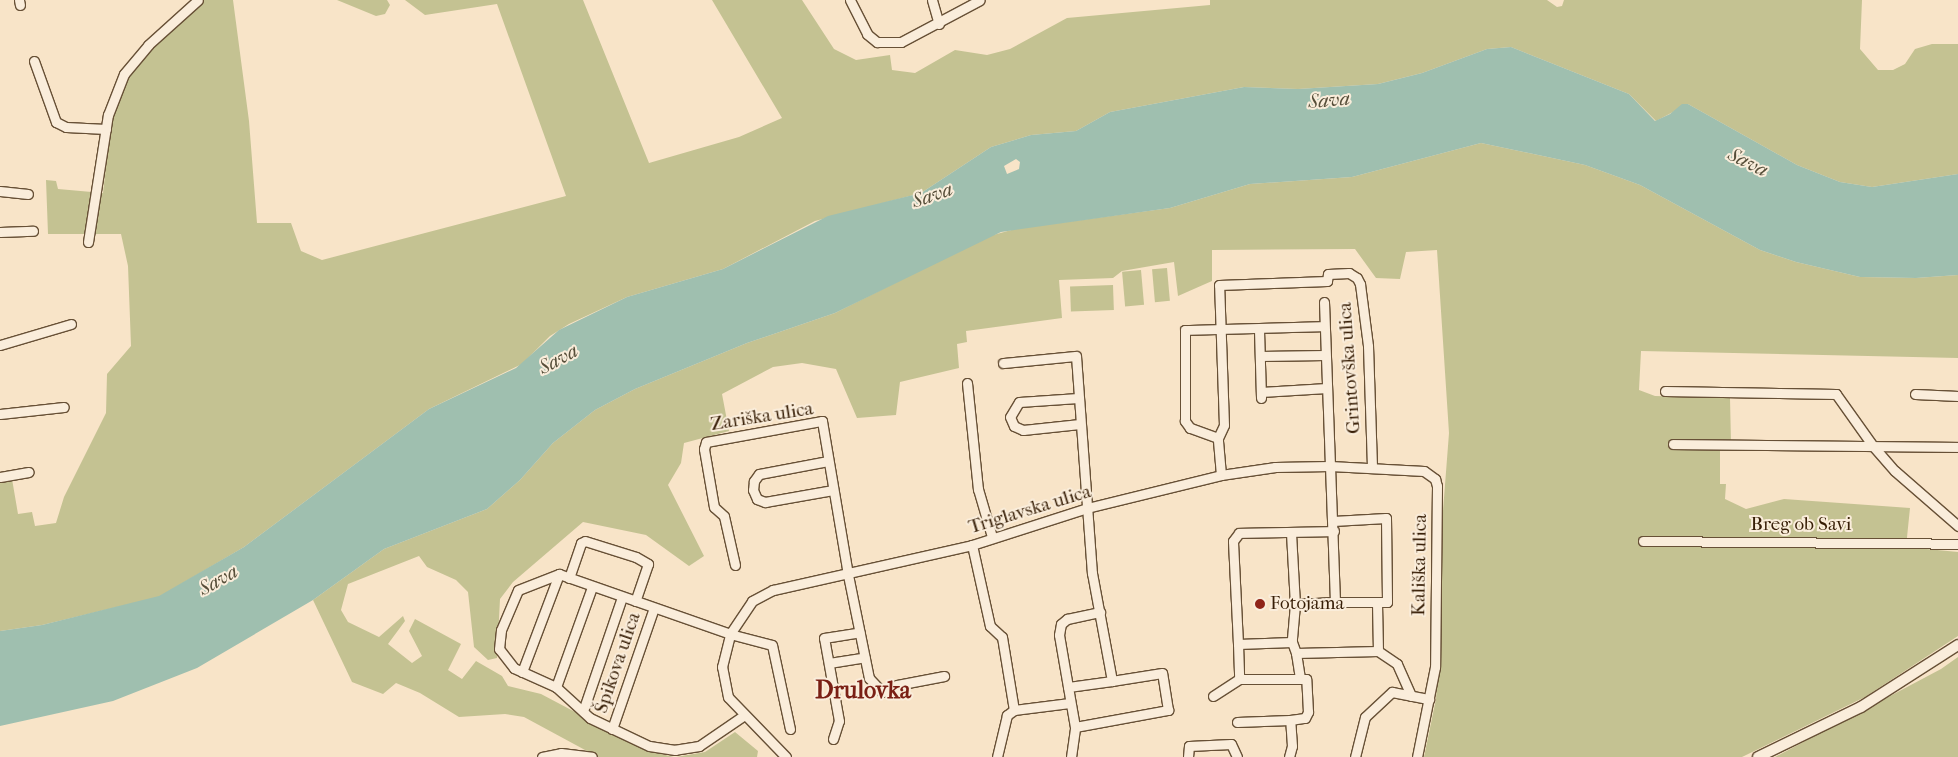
<!DOCTYPE html>
<meta charset="utf-8">
<style>
body{margin:0}
#map{position:relative;width:1958px;height:757px;overflow:hidden;background:#f8e4c8;font-family:"IM FELL French Canon",serif}
div>[style]{position:absolute}
[style*='--x']{left:calc(var(--x)*1px);top:calc(var(--y)*1px);width:calc(var(--w)*1px);rotate:calc(var(--a)*1deg)}
.green>*{inset:0;background:#c4c292;transform-origin:0 0}
.water>*{inset:0;background:#9fbfaf}
.roads{filter:drop-shadow(1px 0 #675036) drop-shadow(-1px 0 #675036) drop-shadow(0 1px #675036) drop-shadow(0 -1px #675036)}
.minor>*{height:9px;margin:-4.5px;padding:0 4.5px;transform-origin:4.5px;border-radius:4.5px;background:#faeddb}
.tertiary>*{height:10px;margin:-5px;padding:0 5px;transform-origin:5px;border-radius:5px;background:#faeddb}
.dots>*{width:14px;height:14px;translate:-50% -50%;box-sizing:border-box;border:2px solid #faeddb;border-radius:50%}
span{translate:-50% -50%;white-space:nowrap;text-align:center;line-height:1.15;-webkit-text-stroke:4px #faeddb;paint-order:stroke}
.street-label{font-size:19px;color:#371e06}
.poi-label{font-size:19px;color:#371e06}
.left{translate:0 -50%;text-align:left}
.water-label{font-size:20px;color:#564e39;font-style:italic}
.district-label{font-size:24px;color:#7a1f14;font-weight:700}
</style>
<div id="map">
<div class="green">
<div style="clip-path:polygon(199px 0,233px 0,249px 121px,257px 223px,291px 223px,301px 251px,322px 260px,566px 196px,497px 4px,425px 15px,405px 0,583px 0,649px 163px,739px 137px,782px 118px,712px 0,802px 0,834px 49px,856px 60px,890px 55px,892px 70px,915px 73px,955px 50px,987px 55px,1010px 49px,1067px 18px,1210px 5px,1210px 0,1547px 0,1557px 7px,1562px 6px,1564px 0,1862px 0,1860px 49px,1878px 70px,1893px 70px,1905px 64px,1915px 49px,1932px 44px,1958px 44px,1958px 174px,1872px 187px,1840px 182px,1797px 165px,1688px 104px,1656px 121px,1629px 94px,1511px 47px,1487px 49px,1422px 73px,1378px 84px,1298px 89px,1244px 87px,1110px 112px,1076px 131px,1031px 135px,991px 147px,921px 193px,815px 221px,723px 269px,627px 297px,569px 324px,550px 336px,522px 364px,429px 409px,244px 547px,159px 597px,42px 625px,0 631px,0 481px,12px 479px,18px 514px,32px 512px,35px 526px,56px 523px,64px 497px,106px 413px,107px 374px,131px 346px,128px 266px,121px 234px,48px 234px,46px 180px,56px 181px,58px 189px,103px 193px,112px 114px,134px 63px)"></div>
<div style="clip-path:polygon(337px 0,387px 0,390px 5px,385px 14px,376px 16px)"></div>
<div style="clip-path:polygon(1481px 143px,1585px 165px,1640px 185px,1760px 250px,1796px 262px,1860px 277px,1916px 278px,1958px 275px,1958px 358px,1641px 351px,1639px 390px,1655px 396px,1730px 398px,1731px 443px,1720px 443px,1720px 484px,1726px 484px,1725px 499px,1746px 509px,1784px 499px,1910px 508px,1906px 547px,1958px 552px,1958px 636px,1865px 697px,1742px 757px,1424px 757px,1436px 699px,1439px 653px,1441px 537px,1449px 433px,1437px 250px,1406px 252px,1400px 279px,1376px 278px,1355px 249px,1212px 250px,1212px 281px,1178px 296px,1174px 262px,1122px 271px,1113px 278px,1059px 280px,1062px 318px,966px 331px,967px 342px,957px 344px,959px 368px,900px 382px,896px 415px,857px 418px,836px 369px,802px 363px,773px 367px,722px 394px,729px 431px,684px 443px,681px 463px,668px 485px,704px 556px,689px 566px,646px 535px,583px 522px,513px 582px,500px 599px,497px 658px,488px 660px,474px 647px,468px 592px,456px 580px,427px 567px,419px 556px,348px 584px,341px 610px,348px 622px,379px 637px,403px 616px,405px 621px,388px 644px,412px 663px,422px 656px,409px 631px,415px 619px,461px 644px,448px 670px,462px 679px,476px 661px,502px 676px,508px 686px,541px 694px,649px 751px,674px 757px,598px 757px,524px 717px,505px 714px,459px 717px,420px 693px,396px 683px,383px 694px,352px 682px,313px 600px,384px 549px,487px 509px,520px 480px,553px 443px,595px 410px,635px 389px,747px 343px,835px 313px,986px 237px,1015px 229px,1170px 208px,1250px 184px,1352px 177px)"></div>
<div style="left:1167px;top:268px;width:33px;height:15px;rotate:85deg"></div>
<div style="left:1141px;top:270px;width:35px;height:19px;rotate:85deg"></div>
<div style="left:1113px;top:285px;width:25px;height:43px;rotate:88deg"></div>
<div style="clip-path:polygon(1958px 657px,1958px 757px,1775px 757px,1941px 669px)"></div>
<div style="clip-path:polygon(735px 732px,758px 751px,757px 757px,676px 757px,705px 752px)"></div>
</div>
<div class="water">
<div style="clip-path:polygon(evenodd,1511px 47px,1629px 94px,1655px 121px,1670px 114px,1682px 104px,1688px 104px,1797px 165px,1840px 182px,1872px 187px,1958px 174px,1958px 275px,1916px 278px,1860px 277px,1796px 262px,1760px 250px,1640px 185px,1585px 165px,1481px 143px,1352px 177px,1250px 184px,1170px 208px,1001px 232px,835px 313px,747px 343px,635px 389px,595px 410px,553px 443px,520px 480px,487px 509px,384px 549px,313px 600px,197px 668px,113px 701px,0 726px,0 631px,42px 625px,159px 596px,244px 547px,429px 409px,516px 368px,559px 330px,627px 297px,723px 269px,828px 216px,921px 193px,991px 147px,1031px 135px,1076px 131px,1110px 112px,1244px 87px,1298px 89px,1378px 84px,1422px 73px,1487px 49px,1511px 47px,1016px 159px,1020px 162px,1019px 169px,1007px 174px,1004px 166px,1016px 159px)"></div>
</div>
<div class="roads">
<div class="minor">
<div style="--x:19;--y:0;--w:5;--a:79"></div>
<div style="--x:850;--y:0;--w:38;--a:63"></div>
<div style="--x:867;--y:34;--w:13;--a:39"></div>
<div style="--x:877;--y:42;--w:24;--a:0"></div>
<div style="--x:901;--y:42;--w:89;--a:-28"></div>
<div style="--x:932;--y:0;--w:25;--a:74"></div>
<div style="--x:34;--y:61;--w:65;--a:70.2"></div>
<div style="--x:56;--y:122;--w:11;--a:27"></div>
<div style="--x:66;--y:127;--w:40;--a:2.9"></div>
<div style="--x:0;--y:191;--w:28;--a:6"></div>
<div style="--x:0;--y:232;--w:33;--a:-2"></div>
<div style="--x:88;--y:242;--w:129;--a:-81.1"></div>
<div style="--x:108;--y:115;--w:44;--a:-68.7"></div>
<div style="--x:124;--y:74;--w:38;--a:-50"></div>
<div style="--x:148;--y:45;--w:67;--a:-42"></div>
<div style="--x:1324;--y:302;--w:300;--a:87.9"></div>
<div style="--x:1335;--y:602;--w:40;--a:177.1"></div>
<div style="--x:1295;--y:604;--w:38;--a:95"></div>
<div style="--x:1292;--y:642;--w:12;--a:70"></div>
<div style="--x:1296;--y:653;--w:82;--a:-1.4"></div>
<div style="--x:1378;--y:651;--w:48;--a:-91.2"></div>
<div style="--x:1259;--y:330;--w:68;--a:88.3"></div>
<div style="--x:0;--y:345;--w:74;--a:-16.5"></div>
<div style="--x:1260;--y:356;--w:65;--a:-0.9"></div>
<div style="--x:1003;--y:363;--w:73;--a:-5.5"></div>
<div style="--x:1076;--y:356;--w:218;--a:85.8"></div>
<div style="--x:1092;--y:573;--w:110;--a:79.5"></div>
<div style="--x:1112;--y:681;--w:44;--a:172.2"></div>
<div style="--x:1068;--y:687;--w:41;--a:80.1"></div>
<div style="--x:1075;--y:727;--w:95;--a:-10.4"></div>
<div style="--x:1168;--y:710;--w:37;--a:-99"></div>
<div style="--x:1162;--y:673;--w:51;--a:170.9"></div>
<div style="--x:967;--y:383;--w:107;--a:84.1"></div>
<div style="--x:978;--y:489;--w:50;--a:73.7"></div>
<div style="--x:1665;--y:391;--w:171;--a:1"></div>
<div style="--x:1836;--y:394;--w:64;--a:54.6"></div>
<div style="--x:1873;--y:446;--w:33;--a:49"></div>
<div style="--x:1895;--y:471;--w:84;--a:41.1"></div>
<div style="--x:1261;--y:392;--w:66;--a:-3.5"></div>
<div style="--x:1915;--y:394;--w:43;--a:2.7"></div>
<div style="--x:1078;--y:398;--w:59;--a:176.1"></div>
<div style="--x:1019;--y:402;--w:17;--a:121"></div>
<div style="--x:1010;--y:417;--w:10;--a:66"></div>
<div style="--x:1014;--y:426;--w:10;--a:24"></div>
<div style="--x:1023;--y:430;--w:57;--a:-6"></div>
<div style="--x:0;--y:414;--w:64;--a:-6.2"></div>
<div style="--x:1218;--y:438;--w:30;--a:-160"></div>
<div style="--x:1190;--y:428;--w:9;--a:-126"></div>
<div style="--x:1185;--y:421;--w:91;--a:-90"></div>
<div style="--x:1185;--y:330;--w:139;--a:-1.6"></div>
<div style="--x:1673;--y:444;--w:285;--a:0.6"></div>
<div style="--x:828;--y:461;--w:70;--a:169.3"></div>
<div style="--x:759;--y:474;--w:9;--a:126"></div>
<div style="--x:754;--y:481;--w:9;--a:96"></div>
<div style="--x:753;--y:490;--w:10;--a:66"></div>
<div style="--x:757;--y:499;--w:9;--a:21"></div>
<div style="--x:765;--y:502;--w:69;--a:-10"></div>
<div style="--x:1221;--y:475;--w:37;--a:-95"></div>
<div style="--x:1218;--y:438;--w:14;--a:-65"></div>
<div style="--x:1224;--y:425;--w:140;--a:-92"></div>
<div style="--x:1219;--y:285;--w:108;--a:-2.1"></div>
<div style="--x:1327;--y:281;--w:7;--a:-82"></div>
<div style="--x:1328;--y:274;--w:21;--a:-3"></div>
<div style="--x:1349;--y:273;--w:9;--a:32"></div>
<div style="--x:1357;--y:278;--w:7;--a:63"></div>
<div style="--x:1360;--y:284;--w:63;--a:82.6"></div>
<div style="--x:1368;--y:346;--w:121;--a:88.1"></div>
<div style="--x:0;--y:477;--w:29;--a:-10"></div>
<div style="--x:1333;--y:521;--w:53;--a:-3.2"></div>
<div style="--x:1386;--y:518;--w:84;--a:89.3"></div>
<div style="--x:1387;--y:602;--w:52;--a:180"></div>
<div style="--x:1291;--y:533;--w:71;--a:86.8"></div>
<div style="--x:1643;--y:541;--w:315;--a:0.5"></div>
<div style="--x:972;--y:545;--w:83;--a:77.5"></div>
<div style="--x:990;--y:626;--w:16;--a:43"></div>
<div style="--x:1002;--y:637;--w:74;--a:80.7"></div>
<div style="--x:1014;--y:710;--w:9;--a:144"></div>
<div style="--x:1007;--y:715;--w:43;--a:103.4"></div>
<div style="--x:735;--y:565;--w:50;--a:-102.7"></div>
<div style="--x:724;--y:516;--w:13;--a:-138"></div>
<div style="--x:714;--y:507;--w:59;--a:-99.8"></div>
<div style="--x:704;--y:449;--w:7;--a:-74"></div>
<div style="--x:706;--y:442;--w:118;--a:-10.3"></div>
<div style="--x:822;--y:421;--w:156;--a:80.4"></div>
<div style="--x:848;--y:575;--w:105;--a:78.5"></div>
<div style="--x:869;--y:678;--w:19;--a:47"></div>
<div style="--x:882;--y:692;--w:15;--a:-11"></div>
<div style="--x:897;--y:689;--w:4;--a:-90"></div>
<div style="--x:897;--y:685;--w:48;--a:-10.8"></div>
<div style="--x:569;--y:578;--w:37;--a:-71"></div>
<div style="--x:581;--y:543;--w:4;--a:-27"></div>
<div style="--x:585;--y:541;--w:53;--a:17.4"></div>
<div style="--x:636;--y:557;--w:14;--a:30"></div>
<div style="--x:648;--y:564;--w:39;--a:109"></div>
<div style="--x:1292;--y:642;--w:54;--a:177.9"></div>
<div style="--x:1238;--y:644;--w:103;--a:-92.8"></div>
<div style="--x:1233;--y:541;--w:10;--a:-53"></div>
<div style="--x:1239;--y:533;--w:95;--a:-1.2"></div>
<div style="--x:1238;--y:644;--w:35;--a:88"></div>
<div style="--x:1378;--y:651;--w:23;--a:34"></div>
<div style="--x:1397;--y:664;--w:35;--a:66"></div>
<div style="--x:1296;--y:653;--w:24;--a:81"></div>
<div style="--x:829;--y:663;--w:36;--a:-9"></div>
<div style="--x:522;--y:672;--w:105;--a:-69.3"></div>
<div style="--x:556;--y:687;--w:106;--a:-70.2"></div>
<div style="--x:1068;--y:687;--w:53;--a:-99.8"></div>
<div style="--x:1059;--y:635;--w:11;--a:-80"></div>
<div style="--x:1061;--y:624;--w:8;--a:-40"></div>
<div style="--x:1067;--y:619;--w:34;--a:-12"></div>
<div style="--x:1213;--y:696;--w:31;--a:-33"></div>
<div style="--x:1014;--y:710;--w:56;--a:-7.1"></div>
<div style="--x:583;--y:711;--w:120;--a:-71.1"></div>
<div style="--x:743;--y:716;--w:53;--a:145.7"></div>
<div style="--x:699;--y:746;--w:24;--a:171"></div>
<div style="--x:675;--y:750;--w:26;--a:-171"></div>
<div style="--x:649;--y:746;--w:65;--a:-154.6"></div>
<div style="--x:590;--y:718;--w:46;--a:-137.6"></div>
<div style="--x:556;--y:687;--w:46;--a:-155.7"></div>
<div style="--x:514;--y:668;--w:24;--a:-128"></div>
<div style="--x:499;--y:649;--w:19;--a:-84"></div>
<div style="--x:501;--y:630;--w:43;--a:-67"></div>
<div style="--x:518;--y:590;--w:44;--a:-21.3"></div>
<div style="--x:559;--y:574;--w:181;--a:19.3"></div>
<div style="--x:730;--y:634;--w:43;--a:14.7"></div>
<div style="--x:772;--y:645;--w:86;--a:77.9"></div>
<div style="--x:1237;--y:722;--w:53;--a:-2.2"></div>
<div style="--x:1290;--y:720;--w:15;--a:-8"></div>
<div style="--x:1305;--y:718;--w:7;--a:-63"></div>
<div style="--x:1308;--y:712;--w:33;--a:-93"></div>
<div style="--x:1306;--y:679;--w:67;--a:180"></div>
<div style="--x:612;--y:729;--w:128;--a:-70.9"></div>
<div style="--x:833;--y:739;--w:19;--a:-72"></div>
<div style="--x:839;--y:721;--w:84;--a:-100.2"></div>
<div style="--x:824;--y:638;--w:36;--a:-9"></div>
<div style="--x:542;--y:757;--w:19;--a:-12"></div>
<div style="--x:561;--y:753;--w:31;--a:7"></div>
<div style="--x:786;--y:757;--w:83;--a:-134"></div>
<div style="--x:728;--y:697;--w:31;--a:-101"></div>
<div style="--x:722;--y:667;--w:34;--a:-76"></div>
<div style="--x:730;--y:634;--w:40;--a:-56"></div>
<div style="--x:752;--y:601;--w:24;--a:-28"></div>
<div style="--x:773;--y:590;--w:204;--a:-12.7"></div>
<div style="--x:972;--y:545;--w:121;--a:-17.8"></div>
<div style="--x:1087;--y:508;--w:138;--a:-13.8"></div>
<div style="--x:1221;--y:475;--w:55;--a:-8.4"></div>
<div style="--x:1275;--y:467;--w:55;--a:-1"></div>
<div style="--x:1330;--y:466;--w:94;--a:3"></div>
<div style="--x:1424;--y:471;--w:14;--a:36"></div>
<div style="--x:1435;--y:479;--w:7;--a:74"></div>
<div style="--x:1437;--y:486;--w:181;--a:90.6"></div>
<div style="--x:1435;--y:667;--w:92;--a:101.3"></div>
<div style="--x:1071;--y:757;--w:30;--a:-82"></div>
<div style="--x:1188;--y:757;--w:11;--a:-85"></div>
<div style="--x:1189;--y:746;--w:42;--a:-2.7"></div>
<div style="--x:1231;--y:744;--w:14;--a:65"></div>
<div style="--x:1289;--y:757;--w:11;--a:-75"></div>
<div style="--x:1292;--y:746;--w:26;--a:-94"></div>
<div style="--x:1355;--y:757;--w:41;--a:-76"></div>
<div style="--x:1365;--y:717;--w:37;--a:-43"></div>
<div style="--x:1392;--y:692;--w:38;--a:11"></div>
</div>
<div class="tertiary">
<div style="--x:1758;--y:757;--w:114;--a:-25.9"></div>
<div style="--x:1861;--y:707;--w:115;--a:-32.6"></div>
</div>
</div>
<div class="dots">
<div style="left:1260px;top:604px;background:#8f2418"></div>
</div>
<div class="street-label">
<span style="left:1350px;top:368px;rotate:-94deg">Grintovška ulica</span>
<span style="left:762px;top:417px;rotate:-9deg">Zariška ulica</span>
<span style="left:1030px;top:510px;rotate:-17deg">Triglavska ulica</span>
<span style="left:1801px;top:525px">Breg ob Savi</span>
<span style="left:1420px;top:565px;rotate:-89deg">Kališka ulica</span>
<span style="left:618px;top:663px;rotate:-71deg">Špikova ulica</span>
</div>
<div class="poi-label">
<span class="left" style="left:1270px;top:604px">Fotojama</span>
</div>
<div class="water-label">
<span style="left:1329px;top:100px;rotate:-5deg">Sava</span>
<span style="left:1748px;top:162px;rotate:26deg">Sava</span>
<span style="left:932px;top:195px;rotate:-19deg">Sava</span>
<span style="left:558px;top:359px;rotate:-29deg">Sava</span>
<span style="left:218px;top:580px;rotate:-30deg">Sava</span>
</div>
<div class="district-label">
<span style="left:863px;top:691px">Drulovka</span>
</div>
</div>
